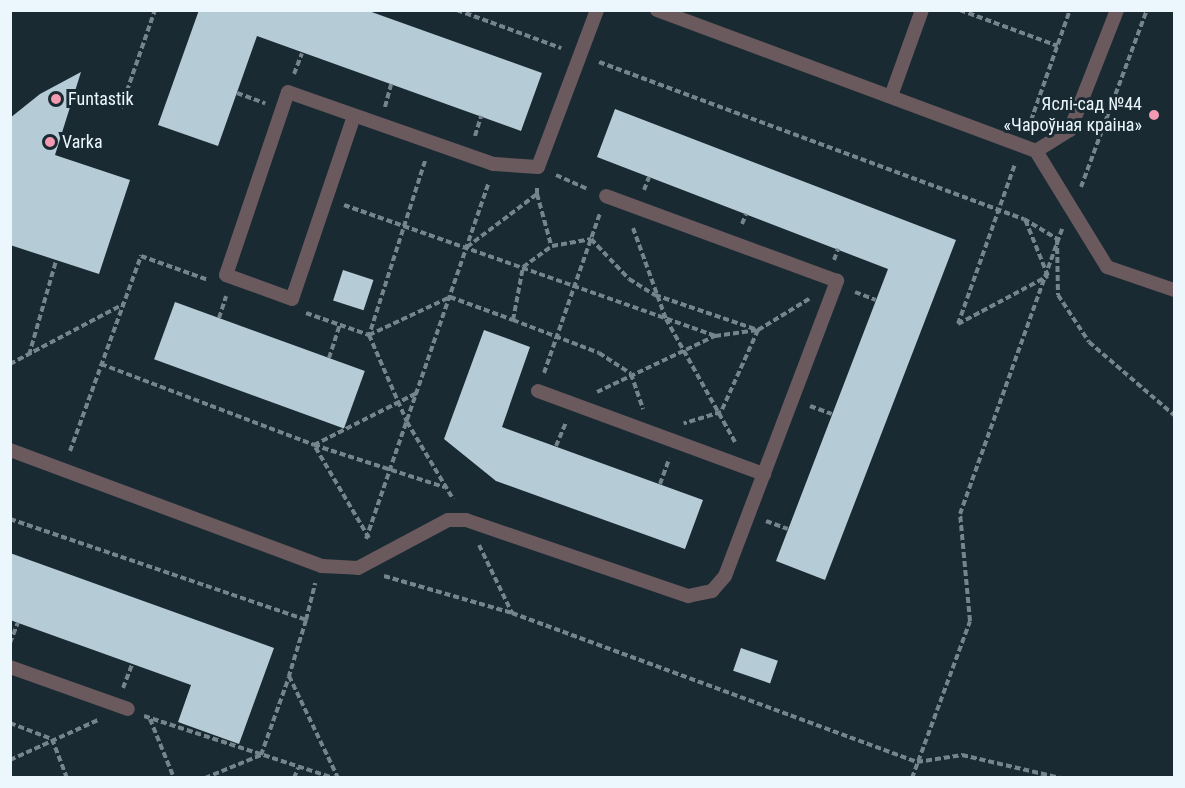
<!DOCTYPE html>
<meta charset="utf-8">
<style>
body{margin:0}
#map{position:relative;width:1185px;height:788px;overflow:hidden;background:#192a33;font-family:"Roboto Condensed",sans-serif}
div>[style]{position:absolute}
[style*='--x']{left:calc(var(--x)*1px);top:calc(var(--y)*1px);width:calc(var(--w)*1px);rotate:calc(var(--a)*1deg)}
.building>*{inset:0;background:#b5cbd6;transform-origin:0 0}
.path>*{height:4px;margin-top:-2px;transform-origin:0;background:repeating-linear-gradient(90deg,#76848c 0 6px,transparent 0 9px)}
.lane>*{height:14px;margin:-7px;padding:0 7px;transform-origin:7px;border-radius:7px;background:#6a595d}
.dots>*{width:16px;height:16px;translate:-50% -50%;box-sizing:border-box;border:3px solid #192a33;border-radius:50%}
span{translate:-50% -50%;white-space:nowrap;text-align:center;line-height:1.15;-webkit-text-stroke:6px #192a33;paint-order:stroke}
.poi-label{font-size:18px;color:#ecf7fd}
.left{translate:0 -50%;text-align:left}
.right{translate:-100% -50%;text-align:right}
.frame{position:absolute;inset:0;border:12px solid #ecf7fd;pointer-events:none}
</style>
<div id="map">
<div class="building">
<div style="clip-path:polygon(199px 10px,366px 10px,542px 73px,521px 131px,257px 36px,218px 146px,158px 125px)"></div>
<div style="clip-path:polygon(81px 72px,55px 155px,130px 180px,99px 274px,10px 245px,10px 118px,40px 94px)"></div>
<div style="clip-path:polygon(615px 109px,956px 240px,825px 580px,776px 561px,888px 269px,597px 157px)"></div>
<div style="left:343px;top:270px;width:32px;height:32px;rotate:18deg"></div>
<div style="left:175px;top:302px;width:202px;height:61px;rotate:20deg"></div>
<div style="clip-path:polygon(484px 330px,530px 347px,502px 427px,703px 500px,685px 549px,496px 481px,444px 439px)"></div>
<div style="clip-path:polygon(10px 553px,274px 648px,239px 744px,178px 722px,191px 685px,10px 620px)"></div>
<div style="left:741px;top:648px;width:39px;height:24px;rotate:19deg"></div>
</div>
<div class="path">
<div style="--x:457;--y:10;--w:111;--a:20.1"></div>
<div style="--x:960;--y:10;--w:104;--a:20.2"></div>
<div style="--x:599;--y:62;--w:453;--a:20.3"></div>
<div style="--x:1024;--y:219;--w:39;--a:31"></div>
<div style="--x:1057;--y:239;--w:56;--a:89"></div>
<div style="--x:1058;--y:295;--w:56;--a:56.6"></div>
<div style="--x:1089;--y:342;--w:112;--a:40.7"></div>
<div style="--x:294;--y:74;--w:22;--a:-69"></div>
<div style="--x:237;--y:93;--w:30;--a:20"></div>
<div style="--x:385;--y:107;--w:24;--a:-75"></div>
<div style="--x:121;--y:108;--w:104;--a:-70.9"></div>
<div style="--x:1028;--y:129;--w:126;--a:-70.6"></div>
<div style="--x:475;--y:136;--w:21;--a:-73"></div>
<div style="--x:425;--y:161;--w:183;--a:107.8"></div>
<div style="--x:369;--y:335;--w:95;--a:66.4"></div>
<div style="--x:407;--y:422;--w:90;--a:59.1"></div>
<div style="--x:556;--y:175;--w:35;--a:24"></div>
<div style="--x:1081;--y:187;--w:189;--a:-69.6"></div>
<div style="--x:644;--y:190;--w:14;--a:-69"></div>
<div style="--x:537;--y:194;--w:53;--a:74.6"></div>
<div style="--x:344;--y:205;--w:393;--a:19.4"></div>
<div style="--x:715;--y:336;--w:43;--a:-7.9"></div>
<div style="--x:758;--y:330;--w:60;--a:-31.3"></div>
<div style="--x:742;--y:224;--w:11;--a:-68"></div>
<div style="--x:633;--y:228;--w:97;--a:70.1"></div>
<div style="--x:666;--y:319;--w:141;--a:60.7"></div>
<div style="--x:467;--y:247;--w:88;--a:-37.1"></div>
<div style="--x:537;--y:194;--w:7;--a:-90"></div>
<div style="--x:834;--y:260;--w:12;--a:-70"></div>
<div style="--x:855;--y:292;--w:22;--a:21"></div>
<div style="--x:306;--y:313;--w:67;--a:19.2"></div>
<div style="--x:369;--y:335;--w:89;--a:-25.1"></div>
<div style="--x:450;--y:297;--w:67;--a:20.1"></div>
<div style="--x:513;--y:320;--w:54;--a:-79.3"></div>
<div style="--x:523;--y:267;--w:36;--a:-36"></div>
<div style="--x:552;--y:246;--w:40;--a:-10"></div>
<div style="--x:591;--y:239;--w:55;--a:46.5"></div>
<div style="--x:629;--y:279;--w:31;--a:32"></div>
<div style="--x:655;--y:295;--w:109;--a:18.8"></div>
<div style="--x:758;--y:330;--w:90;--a:114.3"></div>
<div style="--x:721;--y:412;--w:39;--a:163"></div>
<div style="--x:219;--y:318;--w:23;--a:-72"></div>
<div style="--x:513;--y:320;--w:92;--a:21"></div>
<div style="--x:599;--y:353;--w:38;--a:33"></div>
<div style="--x:631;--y:374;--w:37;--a:71"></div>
<div style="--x:958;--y:324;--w:170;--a:-70.4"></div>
<div style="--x:958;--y:324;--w:102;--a:-28.1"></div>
<div style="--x:1048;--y:276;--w:61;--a:-112"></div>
<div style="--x:29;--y:355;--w:98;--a:-74"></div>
<div style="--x:329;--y:358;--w:35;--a:-72"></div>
<div style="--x:10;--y:364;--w:129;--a:-27.8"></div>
<div style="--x:101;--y:364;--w:228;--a:20.8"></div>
<div style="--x:314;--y:445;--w:137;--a:17.9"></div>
<div style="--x:544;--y:373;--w:170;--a:-70.7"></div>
<div style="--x:597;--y:392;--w:131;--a:-25.4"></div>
<div style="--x:810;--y:406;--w:23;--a:20"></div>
<div style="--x:556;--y:446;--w:26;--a:-67"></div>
<div style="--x:70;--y:451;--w:208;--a:-70"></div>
<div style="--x:141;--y:256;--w:71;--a:19.7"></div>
<div style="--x:660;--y:484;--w:27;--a:-70"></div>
<div style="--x:10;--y:519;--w:313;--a:18.8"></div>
<div style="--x:306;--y:620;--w:59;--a:106.9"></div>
<div style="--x:289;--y:676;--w:113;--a:64.3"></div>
<div style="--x:766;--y:521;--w:23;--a:20"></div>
<div style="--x:369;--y:538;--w:108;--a:-120.6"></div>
<div style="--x:314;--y:445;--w:115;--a:-26.8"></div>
<div style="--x:366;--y:539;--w:375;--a:-71"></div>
<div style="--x:479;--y:545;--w:76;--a:64.1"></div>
<div style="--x:384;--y:576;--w:133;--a:16.1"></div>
<div style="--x:512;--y:613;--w:432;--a:20.2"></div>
<div style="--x:917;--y:762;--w:46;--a:-8.8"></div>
<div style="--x:962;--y:755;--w:101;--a:13.2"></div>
<div style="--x:306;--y:620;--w:38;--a:-76"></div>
<div style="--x:10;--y:643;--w:22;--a:-69"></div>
<div style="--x:123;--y:688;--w:26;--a:-69"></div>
<div style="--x:144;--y:716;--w:200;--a:18.1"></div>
<div style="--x:150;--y:719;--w:64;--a:67.9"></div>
<div style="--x:10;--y:723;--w:45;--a:20.9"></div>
<div style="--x:52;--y:739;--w:42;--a:69"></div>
<div style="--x:10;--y:760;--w:97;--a:-24.4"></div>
<div style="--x:205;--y:778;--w:61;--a:-22.3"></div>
<div style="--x:261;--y:755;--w:83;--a:-70.3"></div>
<div style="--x:294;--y:778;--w:11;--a:-68"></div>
<div style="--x:912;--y:778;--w:167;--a:-69.7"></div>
<div style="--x:970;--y:621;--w:107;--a:-95.3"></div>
<div style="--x:960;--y:514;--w:303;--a:-70.3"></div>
</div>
<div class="lane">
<div style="--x:657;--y:10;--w:404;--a:20.4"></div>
<div style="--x:1036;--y:151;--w:40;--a:-32"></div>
<div style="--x:1070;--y:130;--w:129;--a:-68.6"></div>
<div style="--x:891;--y:96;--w:91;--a:-70.2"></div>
<div style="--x:354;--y:116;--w:193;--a:108.7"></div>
<div style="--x:292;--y:299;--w:70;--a:-160"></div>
<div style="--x:226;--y:275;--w:193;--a:-71.3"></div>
<div style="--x:288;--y:92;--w:218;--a:19.3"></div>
<div style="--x:494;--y:164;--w:44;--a:3.9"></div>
<div style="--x:538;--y:167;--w:168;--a:-69.4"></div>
<div style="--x:1036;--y:151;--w:136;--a:58.5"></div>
<div style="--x:1107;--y:267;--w:71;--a:18.9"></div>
<div style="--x:538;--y:391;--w:241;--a:20.2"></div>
<div style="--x:10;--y:450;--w:333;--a:20.4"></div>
<div style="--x:322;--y:566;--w:36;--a:3"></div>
<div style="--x:358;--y:568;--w:102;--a:-28.1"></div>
<div style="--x:448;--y:520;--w:18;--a:0"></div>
<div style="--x:466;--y:520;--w:235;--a:18.9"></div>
<div style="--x:688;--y:596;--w:25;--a:-12"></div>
<div style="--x:712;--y:591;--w:20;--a:-49"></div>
<div style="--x:725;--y:576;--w:316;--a:-69.2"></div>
<div style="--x:837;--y:281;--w:246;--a:-159.8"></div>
<div style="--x:10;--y:667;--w:125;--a:19.6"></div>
</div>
<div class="dots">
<div style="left:56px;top:99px;background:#f19ab1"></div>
<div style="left:1154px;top:115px;background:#f19ab1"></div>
<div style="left:50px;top:142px;background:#f19ab1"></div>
</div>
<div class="poi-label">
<span class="left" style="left:68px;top:99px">Funtastik</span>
<span class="right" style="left:1142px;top:115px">Яслі-сад №44<br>«Чароўная краіна»</span>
<span class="left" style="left:62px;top:142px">Varka</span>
</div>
<div class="frame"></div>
</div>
